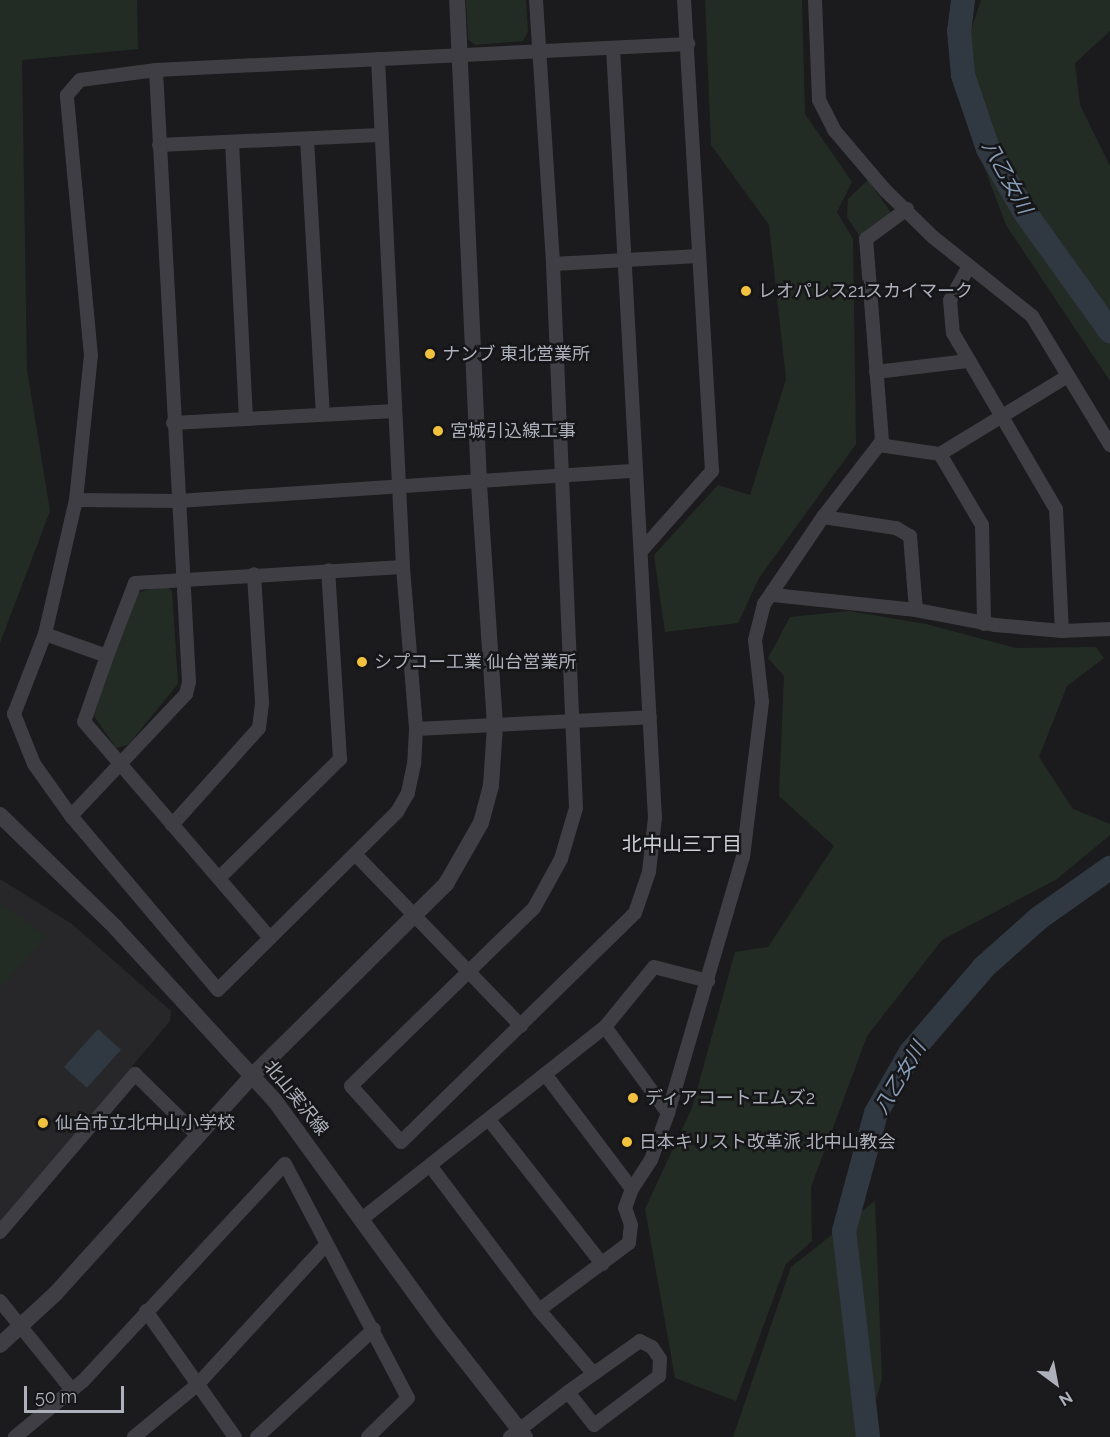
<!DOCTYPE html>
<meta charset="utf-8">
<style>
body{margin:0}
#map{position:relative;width:1110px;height:1437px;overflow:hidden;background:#1b1b1d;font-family:Raleway,"Noto Sans JP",sans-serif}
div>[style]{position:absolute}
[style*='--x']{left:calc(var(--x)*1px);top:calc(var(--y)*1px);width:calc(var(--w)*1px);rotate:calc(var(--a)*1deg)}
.built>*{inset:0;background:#27272a}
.green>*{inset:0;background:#232c24}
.water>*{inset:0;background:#303942;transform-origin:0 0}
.river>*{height:24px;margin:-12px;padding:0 12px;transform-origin:12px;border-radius:12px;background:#303942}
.minor>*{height:14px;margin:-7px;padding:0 7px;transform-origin:7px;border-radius:7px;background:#3e3e44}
.tertiary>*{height:16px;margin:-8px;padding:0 8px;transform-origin:8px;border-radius:8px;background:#3e3e44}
.dots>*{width:16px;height:16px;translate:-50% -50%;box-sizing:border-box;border:3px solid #161618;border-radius:50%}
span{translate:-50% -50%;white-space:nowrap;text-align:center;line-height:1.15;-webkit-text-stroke:5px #161618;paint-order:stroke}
.poi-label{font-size:18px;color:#aeb1bc}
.left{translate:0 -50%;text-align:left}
.street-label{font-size:18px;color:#aeb1bc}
.water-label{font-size:20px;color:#869cb7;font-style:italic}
.neighbourhood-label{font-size:20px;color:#cfd1d8}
.north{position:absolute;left:1026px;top:1353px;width:60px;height:60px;-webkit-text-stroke:4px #161618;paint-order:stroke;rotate:148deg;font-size:16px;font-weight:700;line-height:24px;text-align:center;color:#aeb1bc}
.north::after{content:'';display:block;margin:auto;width:21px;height:27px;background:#aeb1bc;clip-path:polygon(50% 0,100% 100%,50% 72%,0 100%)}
.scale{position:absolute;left:24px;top:1386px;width:100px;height:27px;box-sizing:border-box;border:3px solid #aeb1bc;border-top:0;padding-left:8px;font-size:18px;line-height:21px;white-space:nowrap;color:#aeb1bc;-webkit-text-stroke:4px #161618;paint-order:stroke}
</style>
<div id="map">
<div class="built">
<div style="clip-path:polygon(0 879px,72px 924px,171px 1011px,170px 1021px,0 1224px)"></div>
</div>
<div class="green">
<div style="clip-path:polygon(0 0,137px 0,138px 49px,22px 60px,27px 370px,50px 511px,0 643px)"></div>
<div style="clip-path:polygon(466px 0,526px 0,528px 32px,523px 41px,476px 45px,468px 40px)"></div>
<div style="clip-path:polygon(705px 0,802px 0,805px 114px,852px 182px,837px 212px,853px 239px,856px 444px,759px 578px,738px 623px,665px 632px,654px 555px,718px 485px,750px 495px,786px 379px,769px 225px,711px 145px)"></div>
<div style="clip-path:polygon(981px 0,1110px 0,1110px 31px,1075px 63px,1080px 105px,1110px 166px,1110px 381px,1006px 225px,953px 85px)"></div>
<div style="clip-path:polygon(868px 180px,892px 214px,859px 235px,847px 217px,848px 199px)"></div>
<div style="clip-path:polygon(165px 585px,172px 591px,178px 684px,128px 745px,116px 748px,94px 716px,133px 594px)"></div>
<div style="clip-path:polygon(849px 611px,926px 624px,1016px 648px,1096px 647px,1104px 658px,1067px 686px,1039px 757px,1073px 809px,1110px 824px,1110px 835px,1057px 879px,942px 940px,867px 1036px,811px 1187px,812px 1241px,786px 1264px,736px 1401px,675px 1378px,645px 1209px,692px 1108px,735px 952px,768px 947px,834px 846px,779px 796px,784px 676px,768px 658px,790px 617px)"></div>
<div style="clip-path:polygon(0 903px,46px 936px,0 989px)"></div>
<div style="clip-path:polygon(875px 1201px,882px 1379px,865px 1437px,733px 1437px,791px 1267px)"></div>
</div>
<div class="water">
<div style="left:98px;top:1029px;width:31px;height:51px;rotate:42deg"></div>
</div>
<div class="river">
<div style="--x:963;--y:0;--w:31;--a:97"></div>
<div style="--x:959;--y:31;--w:44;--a:84.8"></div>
<div style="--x:963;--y:75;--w:78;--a:71.3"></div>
<div style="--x:988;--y:149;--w:72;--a:59.9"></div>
<div style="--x:1024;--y:211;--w:148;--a:54.4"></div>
<div style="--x:868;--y:1437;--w:207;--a:-96.6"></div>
<div style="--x:844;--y:1231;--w:122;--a:-74.8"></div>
<div style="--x:876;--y:1113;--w:70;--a:-60.2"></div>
<div style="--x:911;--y:1052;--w:112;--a:-49.3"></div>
<div style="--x:984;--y:967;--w:74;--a:-41.7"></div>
<div style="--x:1039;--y:918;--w:87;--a:-35.2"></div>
</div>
<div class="minor">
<div style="--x:536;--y:0;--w:265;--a:86.3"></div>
<div style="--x:553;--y:264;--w:544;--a:87.58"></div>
<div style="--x:576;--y:808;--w:53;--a:106.4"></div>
<div style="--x:561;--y:859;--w:56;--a:118.9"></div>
<div style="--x:534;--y:908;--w:255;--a:135.8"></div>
<div style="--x:351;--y:1086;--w:75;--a:48.2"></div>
<div style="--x:401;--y:1142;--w:327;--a:-44.4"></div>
<div style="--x:635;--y:913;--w:43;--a:-71.1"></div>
<div style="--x:649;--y:872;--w:54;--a:-83.7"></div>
<div style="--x:655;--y:818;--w:771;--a:-93.12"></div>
<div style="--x:815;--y:0;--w:100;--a:87.7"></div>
<div style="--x:819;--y:100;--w:34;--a:63"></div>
<div style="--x:834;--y:130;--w:80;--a:49.6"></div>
<div style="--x:886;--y:191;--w:66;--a:44.4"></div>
<div style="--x:933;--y:237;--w:127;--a:38.6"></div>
<div style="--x:1032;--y:316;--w:151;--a:58.8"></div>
<div style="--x:378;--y:59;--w:509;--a:87.18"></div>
<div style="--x:403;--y:567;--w:163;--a:85.4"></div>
<div style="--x:416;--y:729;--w:35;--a:93"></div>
<div style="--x:414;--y:764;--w:30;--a:102"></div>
<div style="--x:408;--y:793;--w:22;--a:120"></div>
<div style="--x:397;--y:812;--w:252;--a:135.2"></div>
<div style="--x:218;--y:990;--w:228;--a:-130.2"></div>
<div style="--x:71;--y:816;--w:64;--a:-125.4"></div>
<div style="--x:34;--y:764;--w:54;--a:-111.8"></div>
<div style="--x:14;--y:714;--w:86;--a:-68.8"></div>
<div style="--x:45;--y:634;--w:138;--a:-77"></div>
<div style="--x:76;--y:500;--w:145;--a:-84.1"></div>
<div style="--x:91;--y:356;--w:262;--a:-95.3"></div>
<div style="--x:67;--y:95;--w:20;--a:-49"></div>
<div style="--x:80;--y:80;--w:77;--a:-7.5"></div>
<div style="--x:156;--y:70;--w:533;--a:-2.8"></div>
<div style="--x:307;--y:139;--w:274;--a:86.7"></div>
<div style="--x:232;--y:142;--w:276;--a:87.1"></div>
<div style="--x:159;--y:145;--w:221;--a:-2.6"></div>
<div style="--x:553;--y:264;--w:146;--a:-3.1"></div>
<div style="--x:968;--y:268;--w:37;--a:119"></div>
<div style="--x:950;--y:300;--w:33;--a:85"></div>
<div style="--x:953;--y:333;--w:204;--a:59.7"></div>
<div style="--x:1056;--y:509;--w:122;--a:87.2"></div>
<div style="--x:876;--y:372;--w:92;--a:-6.9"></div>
<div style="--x:173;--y:423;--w:222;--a:-3.1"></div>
<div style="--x:879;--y:445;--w:62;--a:8.4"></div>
<div style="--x:940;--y:454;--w:148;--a:-31.4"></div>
<div style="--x:940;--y:454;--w:82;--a:59.4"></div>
<div style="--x:982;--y:525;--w:99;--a:88.8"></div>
<div style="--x:76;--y:500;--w:102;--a:0.6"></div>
<div style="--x:178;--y:501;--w:458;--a:-3.8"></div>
<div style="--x:823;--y:517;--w:74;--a:8.6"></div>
<div style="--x:896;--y:528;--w:16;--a:30"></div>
<div style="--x:910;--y:536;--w:74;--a:85.4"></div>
<div style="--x:642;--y:550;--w:106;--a:-48.5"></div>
<div style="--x:712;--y:471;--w:472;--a:-93.4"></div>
<div style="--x:773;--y:595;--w:144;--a:6"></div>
<div style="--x:916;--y:610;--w:80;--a:10.8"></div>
<div style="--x:995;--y:625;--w:67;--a:5.1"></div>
<div style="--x:1062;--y:631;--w:48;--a:-2.4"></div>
<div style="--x:45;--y:634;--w:66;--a:19.5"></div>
<div style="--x:416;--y:729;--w:234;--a:-2.9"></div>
<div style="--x:71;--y:816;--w:168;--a:-46.7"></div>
<div style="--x:186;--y:694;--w:12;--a:-76"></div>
<div style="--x:189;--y:682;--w:613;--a:-93.09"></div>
<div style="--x:172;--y:825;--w:130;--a:-48.1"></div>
<div style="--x:259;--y:728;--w:26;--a:-83"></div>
<div style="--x:262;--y:702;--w:128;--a:-93.6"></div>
<div style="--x:355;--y:854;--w:239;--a:46"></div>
<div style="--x:219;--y:878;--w:170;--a:-44.5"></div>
<div style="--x:340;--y:759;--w:189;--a:-93.6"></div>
<div style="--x:270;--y:938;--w:285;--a:-130.7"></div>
<div style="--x:84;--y:722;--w:70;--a:-70.8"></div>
<div style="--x:107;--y:656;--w:78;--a:-69"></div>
<div style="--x:135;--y:583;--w:268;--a:-3.4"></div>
<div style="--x:605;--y:1027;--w:107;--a:53.8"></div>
<div style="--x:545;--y:1074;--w:144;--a:52.9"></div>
<div style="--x:490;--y:1121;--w:182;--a:51.9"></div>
<div style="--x:432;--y:1168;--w:178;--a:53"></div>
<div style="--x:539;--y:1310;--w:83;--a:49.4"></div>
<div style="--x:363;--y:1218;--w:308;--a:-38.3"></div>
<div style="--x:605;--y:1027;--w:77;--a:-50.8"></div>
<div style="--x:654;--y:967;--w:56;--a:14.5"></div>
<div style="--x:0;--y:1232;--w:208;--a:-49.5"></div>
<div style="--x:135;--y:1074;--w:87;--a:44.5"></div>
<div style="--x:0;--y:1301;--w:114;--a:51"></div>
<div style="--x:539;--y:1310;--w:112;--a:-36.7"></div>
<div style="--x:629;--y:1243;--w:18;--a:-84"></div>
<div style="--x:631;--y:1225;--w:18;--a:-109"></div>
<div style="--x:625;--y:1208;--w:20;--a:-70"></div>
<div style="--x:632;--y:1189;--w:35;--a:-57"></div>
<div style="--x:651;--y:1160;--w:50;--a:-70.1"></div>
<div style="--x:668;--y:1113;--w:267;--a:-73.7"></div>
<div style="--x:743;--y:857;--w:156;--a:-83"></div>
<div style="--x:762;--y:702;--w:62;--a:-96.4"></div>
<div style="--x:755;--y:640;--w:37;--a:-76"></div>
<div style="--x:764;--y:604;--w:105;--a:-55.9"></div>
<div style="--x:823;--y:517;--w:96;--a:-52.2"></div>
<div style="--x:882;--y:441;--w:203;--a:-94.5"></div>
<div style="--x:866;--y:239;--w:51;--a:-36.2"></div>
<div style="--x:146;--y:1311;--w:154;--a:54.8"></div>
<div style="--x:15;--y:1437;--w:88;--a:-39.5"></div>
<div style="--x:83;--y:1381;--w:296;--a:-47.1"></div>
<div style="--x:285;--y:1164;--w:264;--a:62.3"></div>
<div style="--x:408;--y:1398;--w:56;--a:135.7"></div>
<div style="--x:134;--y:1437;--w:83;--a:-39.6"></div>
<div style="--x:198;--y:1384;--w:189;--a:-47.4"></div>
<div style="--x:257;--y:1437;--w:159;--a:-42.7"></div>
<div style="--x:510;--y:1437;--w:73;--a:-37.8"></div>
<div style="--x:568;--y:1392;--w:88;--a:-35.3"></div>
<div style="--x:640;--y:1341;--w:13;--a:27"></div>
<div style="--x:652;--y:1347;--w:14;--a:56"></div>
<div style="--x:660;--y:1359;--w:17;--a:93"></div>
<div style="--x:659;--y:1376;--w:81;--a:143"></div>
<div style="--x:594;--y:1425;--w:42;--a:-128.2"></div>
</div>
<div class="tertiary">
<div style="--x:0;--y:815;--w:161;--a:44.2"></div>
<div style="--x:115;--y:927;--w:236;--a:47.4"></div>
<div style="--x:275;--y:1101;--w:286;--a:54"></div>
<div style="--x:443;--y:1332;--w:133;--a:52"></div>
<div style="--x:0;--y:1345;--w:76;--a:-42.9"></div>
<div style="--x:56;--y:1293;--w:294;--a:-47.9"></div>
<div style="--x:253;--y:1075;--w:272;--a:-44.7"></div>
<div style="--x:446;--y:884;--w:70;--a:-60.2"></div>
<div style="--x:481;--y:823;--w:38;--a:-75"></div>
<div style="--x:491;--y:786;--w:61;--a:-86.2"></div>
<div style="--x:495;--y:725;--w:244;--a:-93.8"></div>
<div style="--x:479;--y:482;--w:483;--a:-92.6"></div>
</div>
<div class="dots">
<div style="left:746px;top:291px;background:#f2c23e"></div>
<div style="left:430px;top:354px;background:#f2c23e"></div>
<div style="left:438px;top:431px;background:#f2c23e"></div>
<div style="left:362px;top:662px;background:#f2c23e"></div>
<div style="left:633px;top:1098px;background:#f2c23e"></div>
<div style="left:43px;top:1123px;background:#f2c23e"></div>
<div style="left:627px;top:1142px;background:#f2c23e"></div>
</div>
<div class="poi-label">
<span class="left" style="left:758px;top:291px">レオパレス21スカイマーク</span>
<span class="left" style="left:442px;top:354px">ナンブ 東北営業所</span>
<span class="left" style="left:450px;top:431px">宮城引込線工事</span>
<span class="left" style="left:374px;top:662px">シプコー工業 仙台営業所</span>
<span class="left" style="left:645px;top:1098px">ディアコートエムズ2</span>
<span class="left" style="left:55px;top:1123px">仙台市立北中山小学校</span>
<span class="left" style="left:639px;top:1142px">日本キリスト改革派 北中山教会</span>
</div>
<div class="street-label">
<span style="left:296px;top:1098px;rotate:51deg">北山実沢線</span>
</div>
<div class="water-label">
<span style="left:1007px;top:177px;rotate:61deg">八乙女川</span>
<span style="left:900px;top:1078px;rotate:-59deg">八乙女川</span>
</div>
<div class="neighbourhood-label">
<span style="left:682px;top:844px">北中山三丁目</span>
</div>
<div class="north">N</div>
<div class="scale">50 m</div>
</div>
